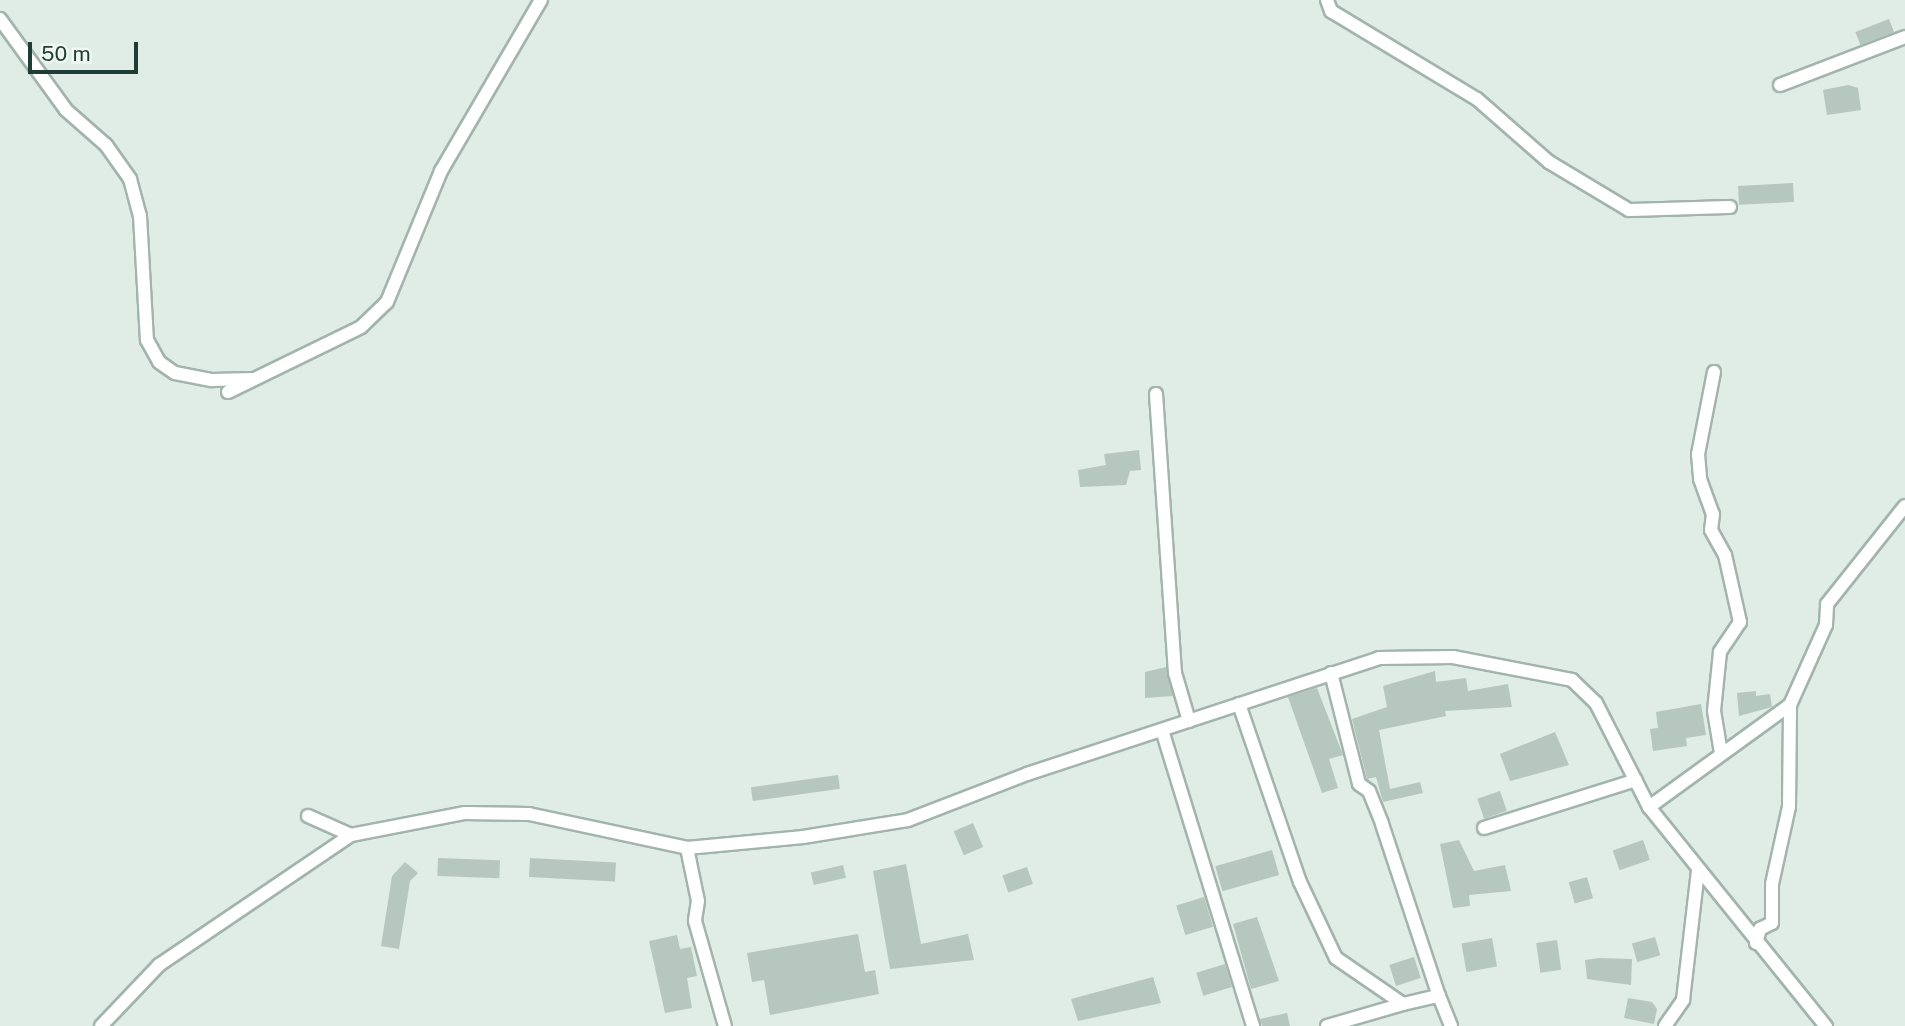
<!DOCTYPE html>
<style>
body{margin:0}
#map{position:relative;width:1905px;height:1026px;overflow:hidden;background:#e0ece6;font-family:"Public Sans",sans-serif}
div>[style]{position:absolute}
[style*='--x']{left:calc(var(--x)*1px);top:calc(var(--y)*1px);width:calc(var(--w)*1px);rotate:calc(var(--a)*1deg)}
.building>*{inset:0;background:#b5c7bf;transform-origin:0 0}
.roads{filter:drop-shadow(2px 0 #a2b4ad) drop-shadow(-2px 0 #a2b4ad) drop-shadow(0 2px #a2b4ad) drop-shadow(0 -2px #a2b4ad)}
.street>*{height:12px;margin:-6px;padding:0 6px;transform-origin:6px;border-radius:6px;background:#fff}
span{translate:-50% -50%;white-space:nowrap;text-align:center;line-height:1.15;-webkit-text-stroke:7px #f0f8f4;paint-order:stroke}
.scale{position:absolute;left:28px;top:42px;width:110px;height:32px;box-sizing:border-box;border:4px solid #1f3d35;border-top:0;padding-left:9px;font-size:21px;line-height:24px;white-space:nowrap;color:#1f3d35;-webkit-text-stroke:5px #f0f8f4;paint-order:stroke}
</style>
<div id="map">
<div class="building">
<div style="left:1889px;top:19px;width:14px;height:36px;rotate:69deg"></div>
<div style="clip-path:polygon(1848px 85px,1858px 88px,1861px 110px,1827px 115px,1823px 90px)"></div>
<div style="left:1793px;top:183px;width:19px;height:55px;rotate:87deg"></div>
<div style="clip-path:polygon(1139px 450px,1141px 470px,1130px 471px,1126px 485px,1080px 487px,1078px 470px,1106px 465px,1104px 454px)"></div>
<div style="clip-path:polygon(1166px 667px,1173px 696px,1145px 698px,1145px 672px)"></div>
<div style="clip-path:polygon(1435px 671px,1436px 682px,1466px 678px,1468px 691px,1508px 684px,1512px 707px,1445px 711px,1446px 716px,1379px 730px,1390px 789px,1420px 782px,1423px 793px,1383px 802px,1376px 777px,1367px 779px,1352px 719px,1387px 707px,1383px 686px)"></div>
<div style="clip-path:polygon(1317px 688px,1343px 755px,1329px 759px,1338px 788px,1322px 793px,1288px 697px)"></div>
<div style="clip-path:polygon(1756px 691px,1756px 696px,1770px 694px,1772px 707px,1739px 716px,1737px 693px)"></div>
<div style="clip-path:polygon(1701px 704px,1706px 735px,1686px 738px,1687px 746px,1653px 751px,1650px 729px,1658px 728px,1656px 712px)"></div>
<div style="clip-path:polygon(1555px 732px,1569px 765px,1510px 781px,1500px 754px)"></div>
<div style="left:838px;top:775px;width:14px;height:88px;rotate:82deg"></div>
<div style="left:1500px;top:791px;width:21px;height:24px;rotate:71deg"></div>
<div style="left:973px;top:823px;width:26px;height:21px;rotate:67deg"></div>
<div style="clip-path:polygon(1459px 840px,1474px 871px,1505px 865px,1511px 891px,1469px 895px,1470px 906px,1453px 908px,1440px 844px)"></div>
<div style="left:1643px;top:840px;width:21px;height:32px;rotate:71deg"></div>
<div style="left:1272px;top:850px;width:26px;height:59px;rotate:74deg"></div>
<div style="left:438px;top:858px;width:62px;height:18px;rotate:2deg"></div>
<div style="left:530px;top:858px;width:86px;height:19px;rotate:3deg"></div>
<div style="clip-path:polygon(405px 862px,418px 873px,410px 881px,399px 949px,381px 946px,392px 876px)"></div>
<div style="clip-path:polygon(906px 864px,921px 944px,968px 934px,974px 960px,890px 969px,873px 871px)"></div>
<div style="left:843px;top:865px;width:13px;height:33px;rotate:77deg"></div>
<div style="left:1027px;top:867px;width:18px;height:26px;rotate:71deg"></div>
<div style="left:1587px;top:877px;width:22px;height:19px;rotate:74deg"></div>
<div style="left:1204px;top:897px;width:31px;height:29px;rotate:73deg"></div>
<div style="clip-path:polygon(1257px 917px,1279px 981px,1251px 989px,1233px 924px)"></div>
<div style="clip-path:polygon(858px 934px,865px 972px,875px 970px,879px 994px,770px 1015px,764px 980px,752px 982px,747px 953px)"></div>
<div style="clip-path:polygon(677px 935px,680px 949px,691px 947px,697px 976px,687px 978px,692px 1008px,665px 1013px,649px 941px)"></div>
<div style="left:1655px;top:937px;width:19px;height:24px;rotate:74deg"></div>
<div style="left:1492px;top:938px;width:29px;height:31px;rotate:80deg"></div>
<div style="left:1557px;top:940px;width:30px;height:21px;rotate:82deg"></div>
<div style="left:1414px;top:957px;width:22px;height:26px;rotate:72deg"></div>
<div style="clip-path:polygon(1599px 958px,1632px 959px,1631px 985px,1587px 979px,1585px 960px)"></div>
<div style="left:1225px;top:964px;width:24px;height:30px;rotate:73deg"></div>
<div style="clip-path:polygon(1153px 977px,1161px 1003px,1078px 1021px,1071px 999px)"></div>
<div style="clip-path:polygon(1628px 998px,1652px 1002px,1657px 1009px,1654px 1024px,1624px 1018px)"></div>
<div style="clip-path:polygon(1287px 1013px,1290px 1026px,1262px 1026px,1260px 1019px)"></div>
</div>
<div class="roads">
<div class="street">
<div style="--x:1327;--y:0;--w:12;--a:70"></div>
<div style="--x:1331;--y:11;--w:170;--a:31.1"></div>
<div style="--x:1477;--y:99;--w:96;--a:41.2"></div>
<div style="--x:1549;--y:162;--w:93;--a:31"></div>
<div style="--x:1629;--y:210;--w:101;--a:-1.7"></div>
<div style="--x:0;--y:19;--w:112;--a:54"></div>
<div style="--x:66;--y:110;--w:53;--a:41.2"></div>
<div style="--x:106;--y:145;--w:42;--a:54.8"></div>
<div style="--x:130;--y:179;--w:38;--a:75"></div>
<div style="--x:140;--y:216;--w:124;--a:86.8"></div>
<div style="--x:147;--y:340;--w:25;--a:61"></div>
<div style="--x:159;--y:362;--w:19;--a:35"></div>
<div style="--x:175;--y:373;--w:38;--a:11"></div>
<div style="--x:212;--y:380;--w:41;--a:-1.4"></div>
<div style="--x:1780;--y:85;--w:134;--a:-21"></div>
<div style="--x:1714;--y:372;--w:84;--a:101"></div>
<div style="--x:1698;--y:454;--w:25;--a:85"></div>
<div style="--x:1700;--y:479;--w:37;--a:70"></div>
<div style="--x:1713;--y:514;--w:16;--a:97"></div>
<div style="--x:1711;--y:530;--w:29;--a:61"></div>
<div style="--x:1725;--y:555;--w:69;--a:77.4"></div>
<div style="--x:1740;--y:622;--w:36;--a:124"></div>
<div style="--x:1720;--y:652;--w:59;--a:95.8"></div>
<div style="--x:1714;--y:711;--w:43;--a:80.5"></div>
<div style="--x:228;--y:392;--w:148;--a:-26"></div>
<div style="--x:361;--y:327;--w:36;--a:-44"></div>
<div style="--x:387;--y:302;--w:142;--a:-67.6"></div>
<div style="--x:441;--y:171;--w:198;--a:-59.7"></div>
<div style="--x:1156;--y:394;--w:280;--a:86.1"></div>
<div style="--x:1175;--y:673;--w:50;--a:73.7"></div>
<div style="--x:1331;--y:673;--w:114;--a:75.8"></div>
<div style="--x:1359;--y:784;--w:12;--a:35"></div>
<div style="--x:1369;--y:791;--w:35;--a:68"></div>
<div style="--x:1382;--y:824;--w:181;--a:71.7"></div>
<div style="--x:1239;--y:704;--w:188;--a:71.1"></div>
<div style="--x:1300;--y:882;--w:84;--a:64.7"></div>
<div style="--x:1336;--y:958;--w:81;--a:34.5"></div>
<div style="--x:1403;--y:1004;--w:37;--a:-13"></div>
<div style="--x:1439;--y:996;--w:32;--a:68"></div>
<div style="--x:1162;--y:730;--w:310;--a:72.9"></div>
<div style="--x:1649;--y:807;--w:174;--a:-35.9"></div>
<div style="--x:1790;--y:705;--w:88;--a:-65.8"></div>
<div style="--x:1826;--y:625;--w:21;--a:-87"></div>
<div style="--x:1827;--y:604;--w:125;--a:-51.5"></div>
<div style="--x:308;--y:816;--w:47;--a:23.8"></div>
<div style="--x:1484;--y:828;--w:159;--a:-17.5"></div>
<div style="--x:687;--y:848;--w:54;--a:78.3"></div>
<div style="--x:698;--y:901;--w:20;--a:99"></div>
<div style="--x:695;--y:921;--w:109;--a:74.1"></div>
<div style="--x:1756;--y:943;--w:15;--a:-74"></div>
<div style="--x:1760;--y:929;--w:13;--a:-27"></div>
<div style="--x:1772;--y:923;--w:39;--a:-90"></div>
<div style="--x:1772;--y:884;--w:79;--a:-77.6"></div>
<div style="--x:1789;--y:807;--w:102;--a:-89.4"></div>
<div style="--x:101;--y:1026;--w:84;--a:-46.4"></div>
<div style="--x:159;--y:965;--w:232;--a:-34.1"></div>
<div style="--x:351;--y:835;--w:115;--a:-11"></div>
<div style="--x:464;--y:813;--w:65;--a:0.9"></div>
<div style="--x:529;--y:814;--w:162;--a:12.1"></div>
<div style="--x:687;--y:848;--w:117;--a:-5.4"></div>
<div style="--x:803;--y:837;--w:106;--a:-9.2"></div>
<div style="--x:908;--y:820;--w:128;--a:-21.1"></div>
<div style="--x:1027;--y:774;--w:371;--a:-18.2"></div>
<div style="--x:1379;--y:658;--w:74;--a:-0.8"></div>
<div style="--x:1453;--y:657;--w:121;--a:10.9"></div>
<div style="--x:1572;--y:680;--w:33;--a:44"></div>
<div style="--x:1596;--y:703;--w:117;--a:63"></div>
<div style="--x:1649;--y:807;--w:282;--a:51.1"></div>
<div style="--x:1327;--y:1026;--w:79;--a:-16.1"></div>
<div style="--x:1665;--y:1026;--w:32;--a:-55"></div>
<div style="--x:1683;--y:1000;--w:130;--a:-83.4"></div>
</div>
</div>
<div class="scale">50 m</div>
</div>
